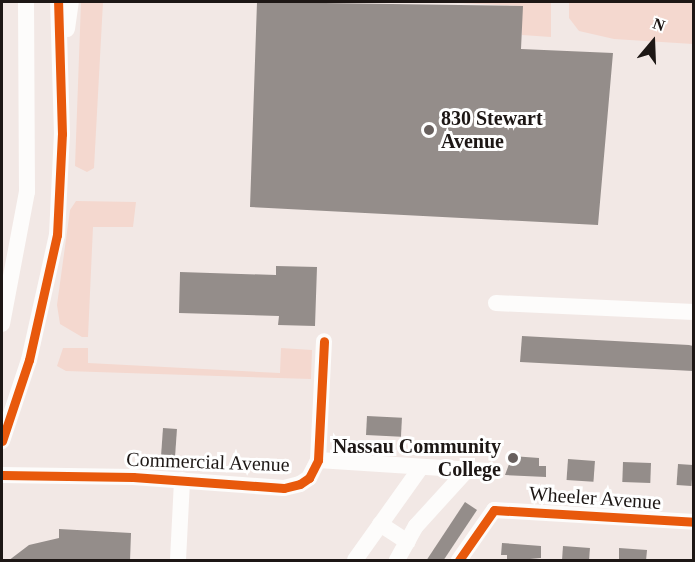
<!DOCTYPE html>
<style>
body{margin:0}
#map{position:relative;width:695px;height:562px;overflow:hidden;background:#f2e8e5;font-family:"Times New Roman",serif}
div>[style]{position:absolute}
[style*='--x']{left:calc(var(--x)*1px);top:calc(var(--y)*1px);width:calc(var(--w)*1px);rotate:calc(var(--a)*1deg)}
.green>*{inset:0;background:#f4d8cf}
.building>*{inset:0;background:#948d8a;transform-origin:0 0}
.minor>*{height:16px;margin:-8px;padding:0 8px;transform-origin:8px;border-radius:8px;background:#fdfcfb}
.cycleway>*{height:9px;margin:-4.5px;padding:0 4.5px;transform-origin:4.5px;border-radius:4.5px;background:#e8590c}
.dots>*{width:16px;height:16px;translate:-50% -50%;box-sizing:border-box;border:3px solid #fff;border-radius:50%}
span{translate:-50% -50%;white-space:nowrap;text-align:center;line-height:1.15;-webkit-text-stroke:6px #fff;paint-order:stroke}
.poi-label{font-size:20px;color:#1d1715;font-weight:700}
.left{translate:0 -50%;text-align:left}
.right{translate:-100% -50%;text-align:right}
.street-label{font-size:20px;color:#1d1715}
.frame{position:absolute;inset:0;border:3px solid #1d1715;pointer-events:none}
.north{position:absolute;left:623px;top:12px;width:60px;height:60px;-webkit-text-stroke:4px #fff;paint-order:stroke;rotate:19deg;font-size:16px;font-weight:700;line-height:24px;text-align:center;color:#1d1715}
.north::after{content:'';display:block;margin:auto;width:21px;height:27px;background:#1d1715;clip-path:polygon(50% 0,100% 100%,50% 72%,0 100%)}
</style>
<div id="map">
<div class="green">
<div style="clip-path:polygon(81px 2px,103px 2px,94px 168px,87px 172px,75px 166px)"></div>
<div style="clip-path:polygon(551px 2px,551px 37px,522px 35px,522px 6px,459px 3px)"></div>
<div style="clip-path:polygon(569px 2px,693px 2px,693px 44px,614px 39px,579px 31px,569px 18px)"></div>
<div style="clip-path:polygon(76px 201px,136px 202px,133px 227px,93px 227px,88px 337px,82px 337px,60px 324px,57px 305px,70px 210px)"></div>
<div style="clip-path:polygon(63px 348px,88px 348px,88px 363px,280px 373px,281px 348px,312px 350px,311px 379px,66px 371px,57px 366px)"></div>
</div>
<div class="building">
<div style="clip-path:polygon(257px 2px,523px 6px,521px 49px,613px 53px,598px 225px,250px 207px)"></div>
<div style="clip-path:polygon(276px 266px,317px 267px,315px 326px,278px 325px,279px 316px,179px 313px,180px 272px,276px 275px)"></div>
<div style="clip-path:polygon(522px 336px,689px 345px,693px 346px,693px 371px,520px 362px)"></div>
<div style="left:367px;top:416px;width:35px;height:19px;rotate:3deg"></div>
<div style="left:163px;top:428px;width:14px;height:29px;rotate:4deg"></div>
<div style="clip-path:polygon(512px 456px,539px 458px,539px 466px,546px 466px,546px 477px,505px 475px)"></div>
<div style="left:568px;top:459px;width:27px;height:21px;rotate:4deg"></div>
<div style="left:623px;top:462px;width:28px;height:20px;rotate:2deg"></div>
<div style="left:678px;top:464px;width:15px;height:21px;rotate:4deg"></div>
<div style="clip-path:polygon(465px 502px,477px 510px,443px 561px,426px 561px)"></div>
<div style="clip-path:polygon(59px 529px,131px 533px,130px 561px,8px 561px,29px 545px,59px 538px)"></div>
<div style="clip-path:polygon(502px 543px,541px 546px,541px 558px,507px 561px,507px 555px,501px 555px)"></div>
<div style="left:563px;top:546px;width:27px;height:15px;rotate:4deg"></div>
<div style="clip-path:polygon(619px 548px,647px 550px,646px 561px,619px 561px)"></div>
</div>
<div class="minor">
<div style="--x:67;--y:29;--w:27;--a:-82"></div>
<div style="--x:496;--y:303;--w:198;--a:2.6"></div>
<div style="--x:2;--y:324;--w:134;--a:-79.3"></div>
<div style="--x:27;--y:192;--w:190;--a:-90.3"></div>
<div style="--x:2;--y:441;--w:85;--a:-71.6"></div>
<div style="--x:29;--y:360;--w:128;--a:-77.4"></div>
<div style="--x:57;--y:235;--w:101;--a:-87.2"></div>
<div style="--x:62;--y:134;--w:132;--a:-91.7"></div>
<div style="--x:318;--y:460;--w:171;--a:3.7"></div>
<div style="--x:2;--y:475;--w:131;--a:0.9"></div>
<div style="--x:133;--y:477;--w:151;--a:4.2"></div>
<div style="--x:284;--y:488;--w:16;--a:-14"></div>
<div style="--x:300;--y:484;--w:11;--a:-34"></div>
<div style="--x:309;--y:478;--w:20;--a:-63"></div>
<div style="--x:318;--y:460;--w:119;--a:-87.1"></div>
<div style="--x:380;--y:524;--w:33;--a:33"></div>
<div style="--x:178;--y:560;--w:80;--a:-87.1"></div>
<div style="--x:355;--y:560;--w:114;--a:-54.6"></div>
<div style="--x:397;--y:560;--w:39;--a:-61"></div>
<div style="--x:416;--y:526;--w:76;--a:-47.7"></div>
<div style="--x:459;--y:560;--w:61;--a:-55"></div>
<div style="--x:494;--y:510;--w:200;--a:3.4"></div>
</div>
<div class="cycleway">
<div style="--x:2;--y:441;--w:85;--a:-71.6"></div>
<div style="--x:29;--y:360;--w:128;--a:-77.4"></div>
<div style="--x:57;--y:235;--w:101;--a:-87.2"></div>
<div style="--x:62;--y:134;--w:132;--a:-91.7"></div>
<div style="--x:2;--y:475;--w:131;--a:0.9"></div>
<div style="--x:133;--y:477;--w:151;--a:4.2"></div>
<div style="--x:284;--y:488;--w:16;--a:-14"></div>
<div style="--x:300;--y:484;--w:11;--a:-34"></div>
<div style="--x:309;--y:478;--w:20;--a:-63"></div>
<div style="--x:318;--y:460;--w:119;--a:-87.1"></div>
<div style="--x:459;--y:560;--w:61;--a:-55"></div>
<div style="--x:494;--y:510;--w:200;--a:3.4"></div>
</div>
<div class="dots">
<div style="left:429px;top:130px;background:#68605e"></div>
<div style="left:513px;top:458px;background:#68605e"></div>
</div>
<div class="poi-label">
<span class="left" style="left:441px;top:130px">830 Stewart<br>Avenue</span>
<span class="right" style="left:501px;top:458px">Nassau Community<br>College</span>
</div>
<div class="street-label">
<span style="left:208px;top:462px;rotate:2deg">Commercial Avenue</span>
<span style="left:595px;top:498px;rotate:4deg">Wheeler Avenue</span>
</div>
<div class="frame"></div>
<div class="north">N</div>
</div>
